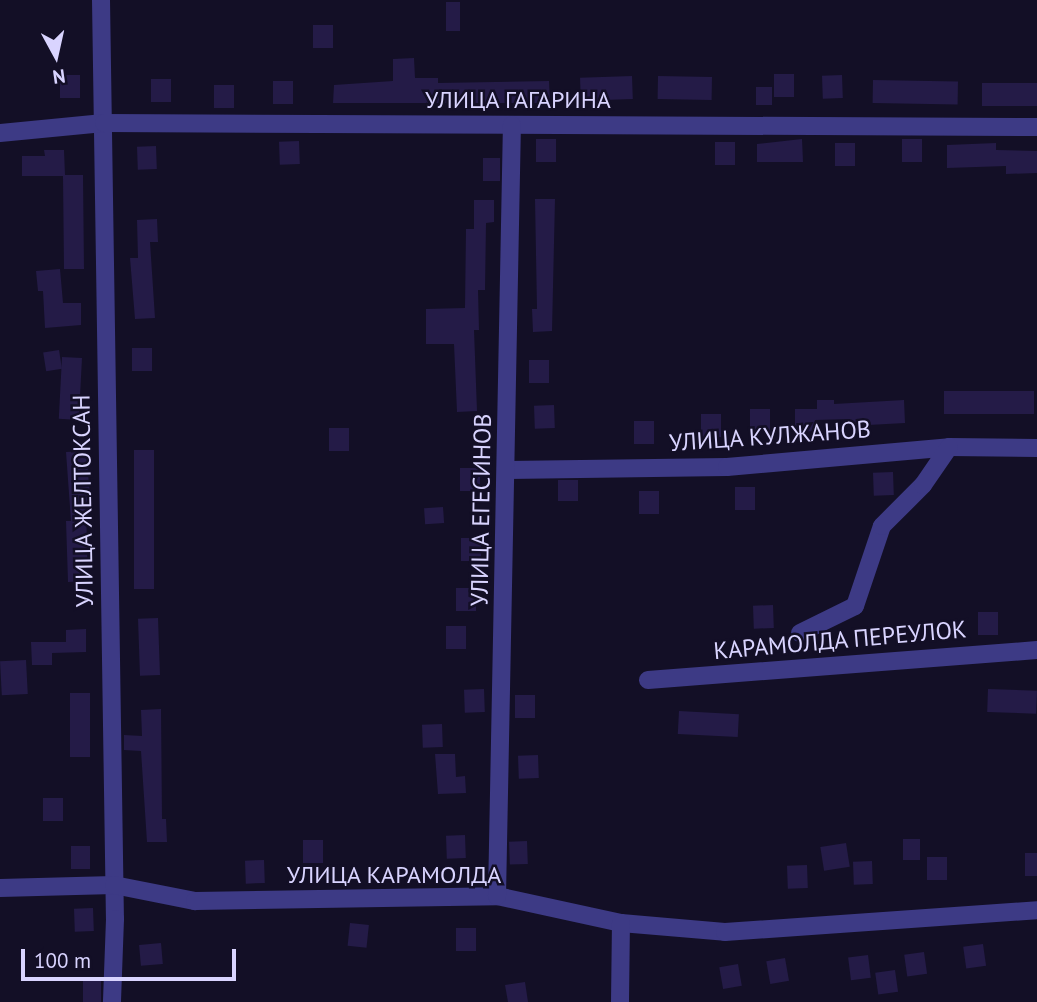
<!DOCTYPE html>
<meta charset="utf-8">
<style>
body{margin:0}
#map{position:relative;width:1037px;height:1002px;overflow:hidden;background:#130f26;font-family:"PT Sans",sans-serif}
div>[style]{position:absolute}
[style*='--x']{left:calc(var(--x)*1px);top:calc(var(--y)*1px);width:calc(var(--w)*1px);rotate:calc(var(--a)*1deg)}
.building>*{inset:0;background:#241b47;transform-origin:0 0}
.minor>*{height:18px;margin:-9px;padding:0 9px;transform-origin:9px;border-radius:9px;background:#3d3a85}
span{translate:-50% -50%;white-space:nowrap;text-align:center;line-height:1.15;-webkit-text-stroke:5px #130f26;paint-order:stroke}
.street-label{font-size:24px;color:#d9d4ff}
.north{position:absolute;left:21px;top:21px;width:70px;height:70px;-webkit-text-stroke:5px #130f26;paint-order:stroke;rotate:172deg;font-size:19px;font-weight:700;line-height:28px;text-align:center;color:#d9d4ff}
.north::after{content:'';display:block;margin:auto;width:24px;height:32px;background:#d9d4ff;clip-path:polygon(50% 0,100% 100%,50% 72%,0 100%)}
.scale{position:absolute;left:21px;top:949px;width:215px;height:32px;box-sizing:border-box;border:4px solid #d9d4ff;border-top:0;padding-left:9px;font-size:21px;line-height:24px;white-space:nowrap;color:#d9d4ff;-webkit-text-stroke:5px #130f26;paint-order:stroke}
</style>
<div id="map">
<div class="building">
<div style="left:446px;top:2px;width:14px;height:29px"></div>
<div style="left:333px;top:25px;width:23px;height:20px;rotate:90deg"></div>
<div style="clip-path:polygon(414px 58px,415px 78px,438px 78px,438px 83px,549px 81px,550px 103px,333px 103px,334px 85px,393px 81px,393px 59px)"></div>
<div style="left:774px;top:74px;width:20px;height:23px"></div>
<div style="left:80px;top:75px;width:23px;height:20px;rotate:90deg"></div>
<div style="left:842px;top:75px;width:23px;height:20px;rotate:88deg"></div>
<div style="left:632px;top:76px;width:23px;height:52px;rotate:88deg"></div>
<div style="left:658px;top:76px;width:54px;height:23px;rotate:1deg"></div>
<div style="left:171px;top:79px;width:23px;height:20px;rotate:90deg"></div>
<div style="left:873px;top:80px;width:85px;height:23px;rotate:1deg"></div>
<div style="left:293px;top:81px;width:23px;height:20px;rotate:90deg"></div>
<div style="left:982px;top:83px;width:55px;height:23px"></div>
<div style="left:214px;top:85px;width:20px;height:23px"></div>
<div style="left:756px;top:87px;width:16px;height:18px"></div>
<div style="left:536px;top:139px;width:20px;height:23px"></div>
<div style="clip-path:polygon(802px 139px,803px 162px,757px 162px,757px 144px)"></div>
<div style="left:902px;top:139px;width:20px;height:23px"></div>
<div style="left:299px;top:141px;width:23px;height:20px;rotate:88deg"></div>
<div style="left:715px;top:142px;width:20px;height:23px"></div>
<div style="left:855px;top:143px;width:23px;height:20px;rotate:90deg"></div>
<div style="clip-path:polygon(996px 143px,996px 150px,1037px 151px,1037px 173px,1006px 174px,1006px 166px,947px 168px,947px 145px)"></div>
<div style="left:156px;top:146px;width:23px;height:19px;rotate:88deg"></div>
<div style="clip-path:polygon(44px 150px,64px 150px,65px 175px,83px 175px,84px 269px,64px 269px,63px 176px,22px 176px,22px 156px,45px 156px)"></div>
<div style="left:483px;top:158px;width:17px;height:23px"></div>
<div style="clip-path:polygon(535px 199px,555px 199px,552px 331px,533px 332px,532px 309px,537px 309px)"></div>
<div style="clip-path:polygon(474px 200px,494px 200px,494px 222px,486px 223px,485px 290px,478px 290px,479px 330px,474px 330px,477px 411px,457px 412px,454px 344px,426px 344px,426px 309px,465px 308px,466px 229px,474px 229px)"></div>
<div style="clip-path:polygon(157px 219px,158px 242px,150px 242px,155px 318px,135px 319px,130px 258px,138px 258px,137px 220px)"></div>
<div style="clip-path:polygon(60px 269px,63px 303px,81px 303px,81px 325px,45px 328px,43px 291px,38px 291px,36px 271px)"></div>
<div style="left:132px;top:348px;width:20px;height:23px"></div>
<div style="left:59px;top:350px;width:19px;height:16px;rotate:81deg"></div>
<div style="left:82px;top:358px;width:62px;height:20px;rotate:93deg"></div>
<div style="left:549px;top:360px;width:23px;height:20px;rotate:90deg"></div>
<div style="left:1034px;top:391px;width:23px;height:90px;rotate:90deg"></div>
<div style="clip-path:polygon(817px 400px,834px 400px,834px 404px,904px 400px,905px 423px,850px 426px,850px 419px,815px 420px,815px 431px,795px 432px,795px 409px,817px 409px)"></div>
<div style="left:554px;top:405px;width:23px;height:20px;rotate:88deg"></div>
<div style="left:750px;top:409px;width:20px;height:23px"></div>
<div style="left:721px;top:414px;width:23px;height:20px;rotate:90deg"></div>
<div style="left:654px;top:421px;width:23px;height:20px;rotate:90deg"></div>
<div style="left:329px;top:428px;width:20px;height:23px"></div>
<div style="left:154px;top:450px;width:139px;height:20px;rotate:90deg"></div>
<div style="clip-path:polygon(86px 451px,91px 507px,86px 507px,88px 581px,68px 582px,66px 521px,71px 521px,66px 452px)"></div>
<div style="left:480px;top:468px;width:23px;height:20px;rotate:90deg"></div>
<div style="left:893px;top:472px;width:23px;height:20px;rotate:88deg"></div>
<div style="left:578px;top:480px;width:21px;height:20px;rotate:90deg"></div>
<div style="left:735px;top:487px;width:20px;height:23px"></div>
<div style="left:639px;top:491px;width:20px;height:23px"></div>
<div style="left:443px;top:507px;width:16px;height:19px;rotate:86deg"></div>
<div style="left:461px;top:538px;width:20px;height:23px"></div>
<div style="left:456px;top:588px;width:20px;height:23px"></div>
<div style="left:773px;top:605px;width:23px;height:20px;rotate:88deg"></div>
<div style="left:998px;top:612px;width:23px;height:20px;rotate:90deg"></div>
<div style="left:158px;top:618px;width:57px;height:20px;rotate:88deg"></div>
<div style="left:466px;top:626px;width:23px;height:20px;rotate:90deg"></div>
<div style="clip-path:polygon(86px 629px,86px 652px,52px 653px,52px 665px,32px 665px,31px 642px,66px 642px,66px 630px)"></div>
<div style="left:26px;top:660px;width:34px;height:26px;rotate:87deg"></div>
<div style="left:484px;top:689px;width:23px;height:20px;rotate:88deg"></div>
<div style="left:988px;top:689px;width:49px;height:23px;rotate:2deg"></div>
<div style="left:70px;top:693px;width:20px;height:64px"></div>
<div style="left:515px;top:695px;width:20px;height:23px"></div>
<div style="clip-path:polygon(161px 709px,162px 819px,166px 819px,167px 842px,147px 842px,141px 751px,124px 750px,124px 735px,142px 736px,141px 710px)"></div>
<div style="left:679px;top:711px;width:60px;height:23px;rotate:3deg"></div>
<div style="left:442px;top:724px;width:23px;height:20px;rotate:88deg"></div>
<div style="clip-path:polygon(435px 754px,455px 754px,456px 777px,465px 776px,466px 793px,438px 794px)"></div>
<div style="left:538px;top:755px;width:23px;height:20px;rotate:88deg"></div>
<div style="left:63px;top:798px;width:23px;height:20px;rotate:90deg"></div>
<div style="left:465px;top:835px;width:23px;height:19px;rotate:88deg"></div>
<div style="left:903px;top:839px;width:17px;height:21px"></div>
<div style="left:303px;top:840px;width:20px;height:23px"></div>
<div style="left:527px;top:841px;width:23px;height:18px;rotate:88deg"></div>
<div style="left:846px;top:843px;width:24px;height:26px;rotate:81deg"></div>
<div style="left:71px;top:846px;width:19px;height:23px"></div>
<div style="left:1025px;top:853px;width:12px;height:23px"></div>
<div style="left:927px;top:857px;width:20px;height:23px"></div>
<div style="left:264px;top:860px;width:23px;height:19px;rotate:88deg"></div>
<div style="left:872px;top:861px;width:23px;height:19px;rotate:88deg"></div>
<div style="left:807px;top:865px;width:23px;height:20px;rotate:88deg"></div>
<div style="left:93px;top:908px;width:23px;height:19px;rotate:88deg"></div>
<div style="left:350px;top:923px;width:19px;height:23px;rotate:6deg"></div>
<div style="left:456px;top:928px;width:20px;height:23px"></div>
<div style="left:161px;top:943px;width:21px;height:22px;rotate:85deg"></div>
<div style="left:983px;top:944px;width:22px;height:20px;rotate:82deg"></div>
<div style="left:924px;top:952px;width:22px;height:20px;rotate:82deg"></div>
<div style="left:868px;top:955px;width:23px;height:20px;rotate:83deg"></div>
<div style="left:785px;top:958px;width:23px;height:19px;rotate:80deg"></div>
<div style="left:738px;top:964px;width:22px;height:19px;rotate:80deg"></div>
<div style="left:895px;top:970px;width:22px;height:20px;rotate:82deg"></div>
<div style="left:101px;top:979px;width:23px;height:18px;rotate:90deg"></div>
<div style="clip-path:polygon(525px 982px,528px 1002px,508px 1002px,505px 985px)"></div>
</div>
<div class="minor">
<div style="--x:101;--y:0;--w:919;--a:89.13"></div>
<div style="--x:115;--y:919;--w:83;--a:92.1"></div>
<div style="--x:0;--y:133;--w:104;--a:-5.5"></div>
<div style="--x:104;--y:123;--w:933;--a:0.25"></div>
<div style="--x:507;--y:470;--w:220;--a:-0.8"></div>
<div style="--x:727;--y:467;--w:223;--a:-5.1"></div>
<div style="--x:949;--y:447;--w:88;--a:0.7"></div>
<div style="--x:800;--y:633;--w:61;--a:-26.1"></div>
<div style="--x:855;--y:606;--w:84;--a:-71.4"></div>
<div style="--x:882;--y:526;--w:58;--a:-45"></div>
<div style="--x:923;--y:485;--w:46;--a:-55.6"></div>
<div style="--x:648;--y:680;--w:390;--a:-4.4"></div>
<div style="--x:0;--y:888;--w:114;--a:-1.5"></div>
<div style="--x:114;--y:885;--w:83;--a:11.2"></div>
<div style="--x:195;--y:901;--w:302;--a:-0.9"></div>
<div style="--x:497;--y:896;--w:127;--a:12.3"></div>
<div style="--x:621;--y:923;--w:104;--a:4.9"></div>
<div style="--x:725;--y:932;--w:313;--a:-4"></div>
<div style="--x:497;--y:896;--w:771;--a:-88.89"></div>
<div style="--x:620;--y:1002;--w:79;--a:-89.3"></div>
</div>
<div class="street-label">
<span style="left:518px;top:100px">УЛИЦА ГАГАРИНА</span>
<span style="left:770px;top:436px;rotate:-4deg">УЛИЦА КУЛЖАНОВ</span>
<span style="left:83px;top:501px;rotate:-91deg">УЛИЦА ЖЕЛТОКСАН</span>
<span style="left:481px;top:510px;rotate:-89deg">УЛИЦА ЕГЕСИНОВ</span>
<span style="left:840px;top:640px;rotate:-5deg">КАРАМОЛДА ПЕРЕУЛОК</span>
<span style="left:394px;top:875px">УЛИЦА КАРАМОЛДА</span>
</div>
<div class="north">N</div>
<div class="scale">100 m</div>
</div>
